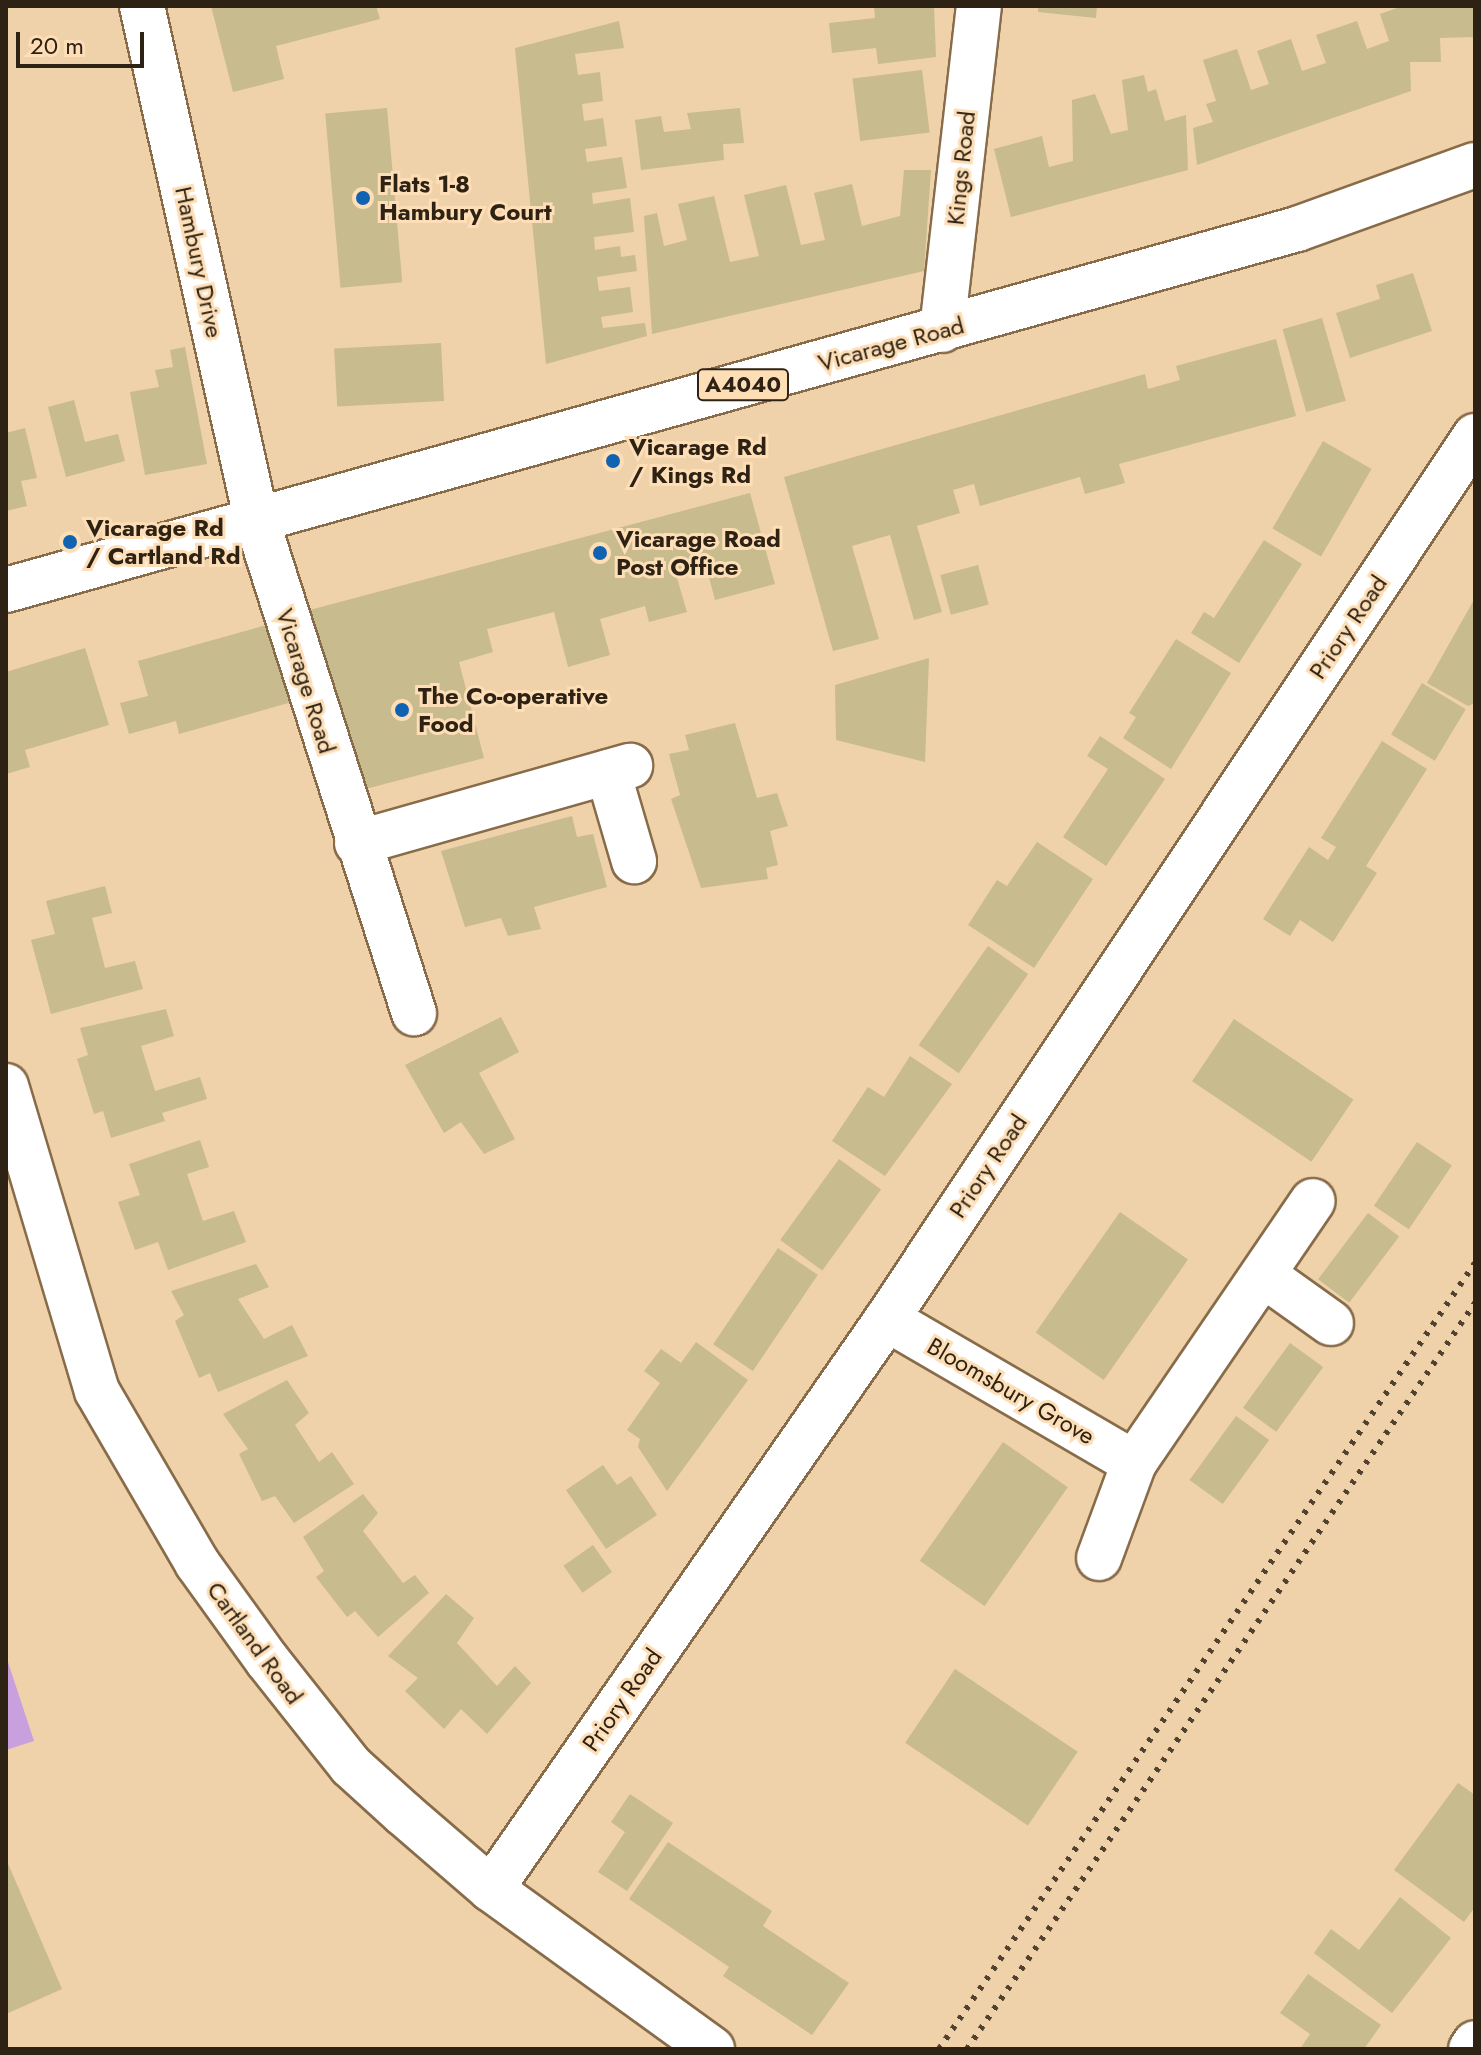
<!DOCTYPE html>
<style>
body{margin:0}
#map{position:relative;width:1481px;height:2055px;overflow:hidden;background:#efd1aa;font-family:Jost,sans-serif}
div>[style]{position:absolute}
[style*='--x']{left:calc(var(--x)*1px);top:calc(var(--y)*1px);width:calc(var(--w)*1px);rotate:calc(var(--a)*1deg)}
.green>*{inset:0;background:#c8a0de}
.building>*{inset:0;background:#c8bb8e;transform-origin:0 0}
.roads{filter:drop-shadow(2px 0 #886c49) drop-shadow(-2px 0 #886c49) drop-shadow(0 2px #886c49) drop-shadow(0 -2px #886c49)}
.minor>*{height:44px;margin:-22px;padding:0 22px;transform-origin:22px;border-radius:22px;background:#fff}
.major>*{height:44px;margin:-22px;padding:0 22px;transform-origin:22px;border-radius:22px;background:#fff}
.rail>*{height:6px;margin-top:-3px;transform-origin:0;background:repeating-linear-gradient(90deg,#50422e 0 4px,transparent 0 12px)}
.dots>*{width:22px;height:22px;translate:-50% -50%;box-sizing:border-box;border:4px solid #fddeb7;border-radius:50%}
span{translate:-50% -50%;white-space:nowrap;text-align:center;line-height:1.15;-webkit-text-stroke:6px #fddeb7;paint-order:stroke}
.shield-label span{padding:2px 6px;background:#fddeb7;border:2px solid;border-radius:6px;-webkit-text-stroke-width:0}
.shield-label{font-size:22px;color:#2d2213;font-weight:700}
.street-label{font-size:24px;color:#2d2213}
.poi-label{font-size:24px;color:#2d2213;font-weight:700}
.left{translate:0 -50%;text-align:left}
.frame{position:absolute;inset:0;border:8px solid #2d2213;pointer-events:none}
.scale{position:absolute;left:16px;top:32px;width:128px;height:36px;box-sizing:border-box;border:4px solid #2d2213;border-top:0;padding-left:10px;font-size:24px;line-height:28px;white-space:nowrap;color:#2d2213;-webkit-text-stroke:6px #fddeb7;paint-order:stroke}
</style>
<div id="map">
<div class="green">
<div style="clip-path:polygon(6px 1656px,34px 1741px,6px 1750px)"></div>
</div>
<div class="building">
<div style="clip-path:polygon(211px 6px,376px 6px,380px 19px,276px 46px,284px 79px,233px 92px)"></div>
<div style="clip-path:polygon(874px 6px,934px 6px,936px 57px,878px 64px,876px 48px,832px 53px,829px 23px,875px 18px)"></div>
<div style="clip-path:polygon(1038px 6px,1097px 6px,1096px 18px,1038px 12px)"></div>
<div style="clip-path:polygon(1403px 6px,1475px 6px,1475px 37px,1440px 38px,1441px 62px,1410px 62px,1411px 91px,1197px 165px,1193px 128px,1213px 122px,1206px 104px,1216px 101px,1203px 60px,1237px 49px,1251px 90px,1269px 84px,1257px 51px,1291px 39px,1302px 71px,1326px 63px,1316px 35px,1357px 21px,1367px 49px,1389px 41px,1380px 14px)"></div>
<div style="clip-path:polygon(619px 21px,624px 48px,575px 54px,578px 75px,600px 72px,603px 101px,582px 104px,584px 121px,603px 118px,607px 146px,585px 149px,587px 162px,622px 157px,627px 188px,592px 193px,593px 204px,630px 198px,634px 232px,594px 237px,595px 250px,620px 246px,621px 257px,635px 255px,637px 271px,597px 277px,599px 291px,630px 287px,633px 312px,601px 317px,603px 328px,645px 323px,647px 336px,546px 364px,515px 48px)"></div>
<div style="left:922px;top:70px;width:63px;height:70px;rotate:83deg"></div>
<div style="clip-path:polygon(1144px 75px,1148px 92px,1156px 89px,1165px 121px,1186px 115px,1188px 170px,1011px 217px,994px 149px,1042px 136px,1049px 167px,1073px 161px,1072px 100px,1095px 94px,1111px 134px,1128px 130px,1122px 80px)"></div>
<div style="left:387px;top:108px;width:175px;height:62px;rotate:85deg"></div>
<div style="clip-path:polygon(740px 108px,744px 143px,723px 144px,724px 160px,641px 170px,635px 120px,661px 116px,664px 132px,691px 129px,687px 113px)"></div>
<div style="clip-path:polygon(904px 170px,931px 170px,924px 271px,652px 334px,644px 216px,657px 213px,664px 246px,687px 240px,678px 204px,714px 196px,730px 262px,759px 256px,744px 195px,786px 185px,801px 245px,825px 240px,814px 193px,852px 184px,862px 226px,900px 216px)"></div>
<div style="clip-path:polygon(1413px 273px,1432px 331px,1350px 358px,1336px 313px,1380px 299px,1376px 285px)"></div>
<div style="left:1322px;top:318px;width:86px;height:41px;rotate:74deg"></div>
<div style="clip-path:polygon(1276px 339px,1296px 416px,1119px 464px,1125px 483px,1085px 494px,1080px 477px,980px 506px,974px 484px,953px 490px,960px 513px,917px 526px,942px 612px,914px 620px,890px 535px,852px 546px,879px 639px,833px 651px,784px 477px,1145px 374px,1148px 389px,1180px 380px,1176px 366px)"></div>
<div style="left:441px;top:343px;width:58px;height:107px;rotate:87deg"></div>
<div style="clip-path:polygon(185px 347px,207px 464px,145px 475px,130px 392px,159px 387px,155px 370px,173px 367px,170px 350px)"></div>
<div style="clip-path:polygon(74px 400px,85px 442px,118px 434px,125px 461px,66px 477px,48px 407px)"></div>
<div style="clip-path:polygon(25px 428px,37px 478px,21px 481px,27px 506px,6px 511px,6px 433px)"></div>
<div style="left:1323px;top:441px;width:56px;height:101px;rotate:30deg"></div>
<div style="clip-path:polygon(750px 493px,775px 584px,715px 600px,707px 570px,677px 578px,687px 612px,649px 622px,645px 606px,600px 619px,610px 655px,568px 667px,554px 612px,487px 629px,493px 652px,459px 662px,484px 758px,354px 792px,306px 611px)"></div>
<div style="clip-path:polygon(1264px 540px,1302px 564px,1239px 663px,1191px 633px,1204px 612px,1214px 618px)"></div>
<div style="left:978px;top:565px;width:41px;height:39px;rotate:75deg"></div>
<div style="clip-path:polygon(1475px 598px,1475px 703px,1468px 706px,1427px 683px)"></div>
<div style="clip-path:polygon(270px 624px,292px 702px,179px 734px,176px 721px,129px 734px,120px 703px,148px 696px,138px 661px)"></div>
<div style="clip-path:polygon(1176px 639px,1231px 673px,1171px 769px,1123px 738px,1136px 717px,1129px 713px)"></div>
<div style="clip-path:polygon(85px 648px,109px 725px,25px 750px,30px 767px,6px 774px,6px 672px)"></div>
<div style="clip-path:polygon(929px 658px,925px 762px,836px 740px,835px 685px)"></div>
<div style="left:1422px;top:683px;width:51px;height:60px;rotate:31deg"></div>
<div style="clip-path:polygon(735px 723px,757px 798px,777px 793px,788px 826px,770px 831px,778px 865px,766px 868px,768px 879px,701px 888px,671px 799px,680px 795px,669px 754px,689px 750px,685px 735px)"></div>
<div style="clip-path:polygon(1100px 736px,1165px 779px,1106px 866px,1063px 837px,1108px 769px,1087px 756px)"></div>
<div style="clip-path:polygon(1382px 741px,1427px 769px,1366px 866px,1377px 873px,1333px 942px,1300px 920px,1290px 936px,1263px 919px,1309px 847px,1328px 860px,1336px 847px,1321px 838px)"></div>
<div style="clip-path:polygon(572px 816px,577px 837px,593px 834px,607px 887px,534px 907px,541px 929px,508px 936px,501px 918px,465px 927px,441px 851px)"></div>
<div style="clip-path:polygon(1037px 842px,1093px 879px,1034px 968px,968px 925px,997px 880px,1007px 886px)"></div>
<div style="clip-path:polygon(105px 886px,112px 913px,92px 918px,105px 968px,135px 961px,143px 989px,51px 1014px,31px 940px,55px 934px,46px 901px)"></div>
<div style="left:988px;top:946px;width:49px;height:121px;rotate:35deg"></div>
<div style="clip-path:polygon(166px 1009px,174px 1036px,141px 1046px,155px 1091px,200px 1077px,207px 1099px,162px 1113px,165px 1121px,111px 1138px,103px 1111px,94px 1114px,77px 1059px,88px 1055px,80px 1028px)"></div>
<div style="clip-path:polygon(501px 1017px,519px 1052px,479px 1073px,515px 1139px,484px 1154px,461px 1122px,444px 1133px,405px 1065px)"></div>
<div style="left:1234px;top:1019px;width:144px;height:75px;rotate:34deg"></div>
<div style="clip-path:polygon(910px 1056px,952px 1084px,885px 1176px,832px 1141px,868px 1087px,884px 1097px)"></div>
<div style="clip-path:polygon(200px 1140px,209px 1167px,187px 1174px,203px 1221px,234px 1211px,246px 1242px,168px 1270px,158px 1242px,135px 1250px,118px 1202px,140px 1195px,129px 1164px)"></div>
<div style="left:1417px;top:1142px;width:42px;height:77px;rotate:34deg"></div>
<div style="left:839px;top:1159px;width:52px;height:100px;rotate:36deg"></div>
<div style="left:1120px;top:1212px;width:83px;height:147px;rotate:35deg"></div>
<div style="left:1368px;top:1213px;width:39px;height:83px;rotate:37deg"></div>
<div style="left:778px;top:1248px;width:48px;height:116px;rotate:34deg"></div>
<div style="clip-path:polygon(256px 1264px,269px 1287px,238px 1299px,264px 1339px,292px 1325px,308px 1356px,218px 1392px,210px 1373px,199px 1378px,175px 1321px,184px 1315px,171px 1291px)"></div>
<div style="clip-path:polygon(696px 1342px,748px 1380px,667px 1491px,638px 1447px,640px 1439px,627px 1430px,660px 1383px,644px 1371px,661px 1349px,681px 1363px)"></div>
<div style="left:1290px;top:1343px;width:41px;height:80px;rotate:36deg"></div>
<div style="clip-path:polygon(287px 1380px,309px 1413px,295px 1425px,319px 1462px,332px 1452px,354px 1484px,294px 1523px,275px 1496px,262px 1501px,239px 1454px,248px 1449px,223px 1414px)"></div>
<div style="left:1236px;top:1416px;width:41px;height:79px;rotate:36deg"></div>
<div style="left:1003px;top:1442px;width:79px;height:145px;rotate:35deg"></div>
<div style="clip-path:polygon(603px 1465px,617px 1485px,631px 1476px,657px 1515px,606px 1549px,566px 1490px)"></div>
<div style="clip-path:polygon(363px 1494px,378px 1513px,363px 1531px,403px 1583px,415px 1575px,429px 1593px,378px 1637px,355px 1611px,347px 1617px,316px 1577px,324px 1571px,303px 1537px)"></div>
<div style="left:593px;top:1545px;width:33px;height:36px;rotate:55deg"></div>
<div style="clip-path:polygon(446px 1594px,474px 1618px,457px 1643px,497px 1686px,515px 1666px,531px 1683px,487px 1734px,461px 1709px,444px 1729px,405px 1691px,418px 1678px,388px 1656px)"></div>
<div style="left:955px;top:1669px;width:148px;height:89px;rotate:34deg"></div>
<div style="clip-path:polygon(1458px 1783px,1475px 1795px,1475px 1907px,1464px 1922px,1394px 1870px)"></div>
<div style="clip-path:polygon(630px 1794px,673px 1823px,627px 1891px,598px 1872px,625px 1832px,611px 1822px)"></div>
<div style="clip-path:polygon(668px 1842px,772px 1911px,763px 1926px,849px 1983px,812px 2035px,723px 1976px,729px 1967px,629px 1899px)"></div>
<div style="clip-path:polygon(6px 1859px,62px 1989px,6px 2014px)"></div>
<div style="clip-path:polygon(1400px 1897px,1451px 1938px,1392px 2013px,1314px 1953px,1331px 1929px,1359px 1950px)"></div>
<div style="clip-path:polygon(1308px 1974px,1381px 2025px,1364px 2049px,1300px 2049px,1310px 2034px,1280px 2013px)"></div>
</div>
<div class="roads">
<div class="minor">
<div style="--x:142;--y:6;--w:525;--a:77.45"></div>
<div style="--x:256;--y:518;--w:520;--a:72.3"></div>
<div style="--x:942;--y:330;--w:326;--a:-83.5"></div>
<div style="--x:608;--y:772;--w:93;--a:73.7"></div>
<div style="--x:357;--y:843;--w:284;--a:-15.8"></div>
<div style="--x:6;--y:1086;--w:318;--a:73.4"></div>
<div style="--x:97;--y:1391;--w:199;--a:59.8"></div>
<div style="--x:197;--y:1563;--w:120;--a:54.2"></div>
<div style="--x:267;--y:1660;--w:135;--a:51.6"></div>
<div style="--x:351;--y:1766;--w:72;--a:42.2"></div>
<div style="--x:404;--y:1814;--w:115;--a:40.8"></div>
<div style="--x:491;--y:1889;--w:273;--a:35.9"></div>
<div style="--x:1265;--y:1276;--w:81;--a:35.5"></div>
<div style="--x:887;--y:1319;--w:286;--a:30.2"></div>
<div style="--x:1099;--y:1558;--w:101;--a:-69.8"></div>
<div style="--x:1134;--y:1463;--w:317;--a:-55.7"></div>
<div style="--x:491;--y:1889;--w:694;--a:-55.21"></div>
<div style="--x:887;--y:1319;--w:1061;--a:-56.34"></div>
<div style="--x:1471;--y:2049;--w:7;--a:-56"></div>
</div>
<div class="major">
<div style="--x:6;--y:590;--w:1341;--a:-15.62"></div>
<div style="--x:1297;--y:229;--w:189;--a:-19.8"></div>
</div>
</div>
<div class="rail">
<div style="--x:939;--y:2049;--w:951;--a:-55.71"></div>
<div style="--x:967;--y:2049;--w:903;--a:-55.75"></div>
</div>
<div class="dots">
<div style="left:363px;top:198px;background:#1162b0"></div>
<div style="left:613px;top:461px;background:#1162b0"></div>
<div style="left:70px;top:542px;background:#1162b0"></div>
<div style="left:600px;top:553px;background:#1162b0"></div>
<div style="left:402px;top:710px;background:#1162b0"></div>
</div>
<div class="shield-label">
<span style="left:743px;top:385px">A4040</span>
</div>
<div class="street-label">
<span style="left:961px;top:168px;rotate:-84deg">Kings Road</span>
<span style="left:199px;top:262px;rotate:78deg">Hambury Drive</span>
<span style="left:891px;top:344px;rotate:-15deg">Vicarage Road</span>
<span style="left:1348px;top:627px;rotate:-56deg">Priory Road</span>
<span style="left:306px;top:681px;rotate:73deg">Vicarage Road</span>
<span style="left:988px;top:1166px;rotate:-56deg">Priory Road</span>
<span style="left:1011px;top:1391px;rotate:30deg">Bloomsbury Grove</span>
<span style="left:255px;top:1643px;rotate:54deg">Cartland Road</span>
<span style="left:622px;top:1700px;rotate:-55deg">Priory Road</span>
</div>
<div class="poi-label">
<span class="left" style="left:379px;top:198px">Flats 1-8<br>Hambury Court</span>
<span class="left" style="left:629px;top:461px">Vicarage Rd<br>/ Kings Rd</span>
<span class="left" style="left:86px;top:542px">Vicarage Rd<br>/ Cartland Rd</span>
<span class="left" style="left:616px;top:553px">Vicarage Road<br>Post Office</span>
<span class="left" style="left:418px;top:710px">The Co-operative<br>Food</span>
</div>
<div class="frame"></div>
<div class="scale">20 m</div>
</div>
